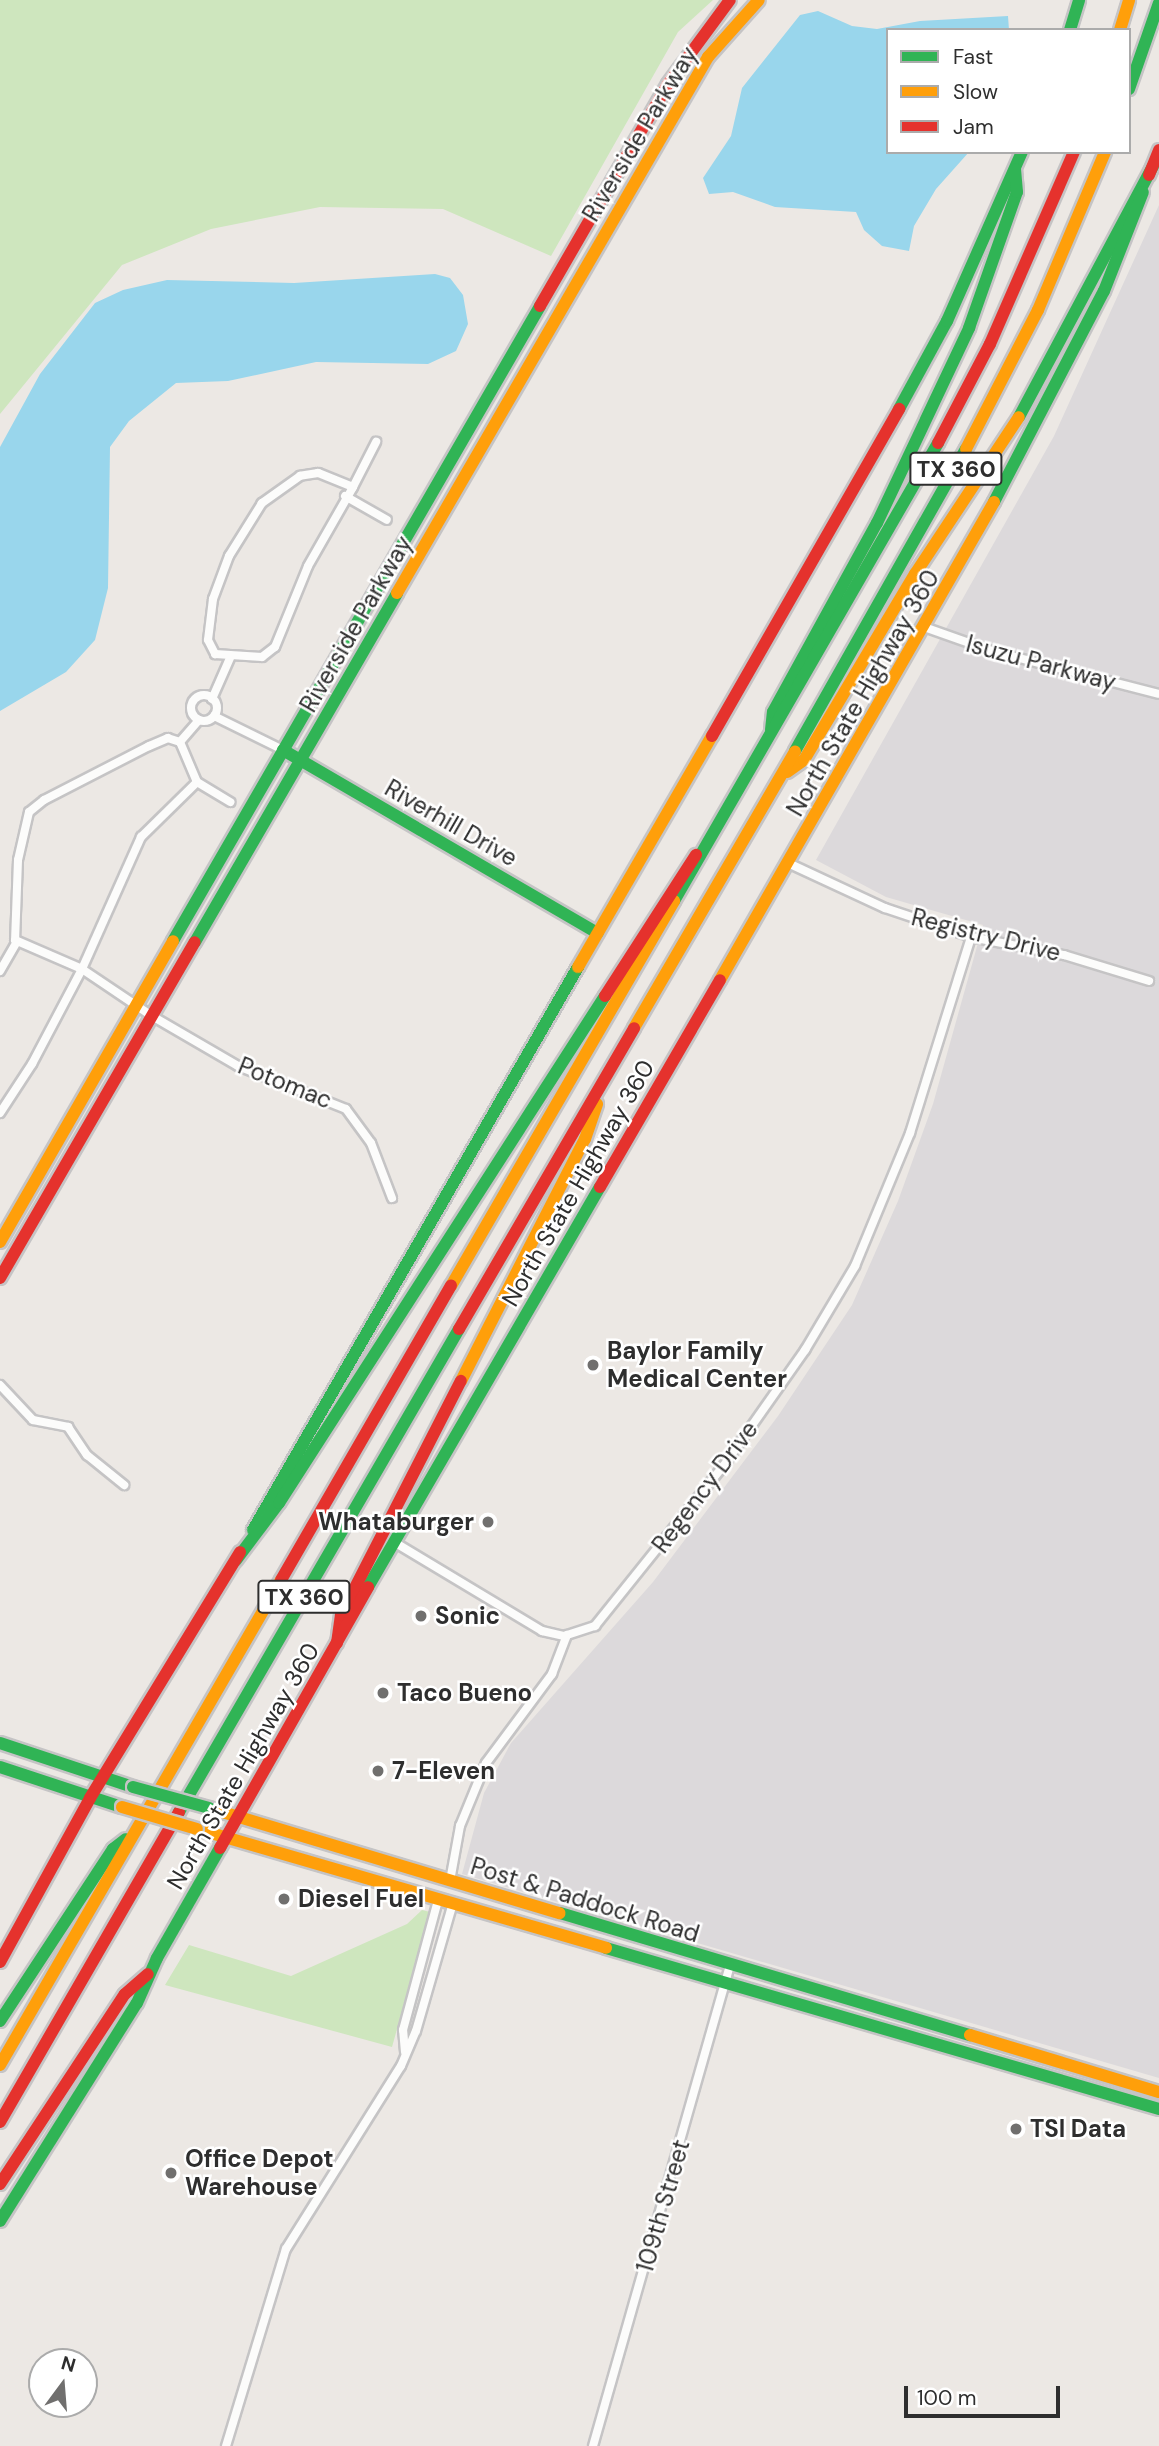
<!DOCTYPE html>
<style>
body{margin:0}
#map{position:relative;width:1159px;height:2446px;overflow:hidden;background:#ece8e4;font-family:"DM Sans",sans-serif}
div>[style]{position:absolute}
[style*='--x']{left:calc(var(--x)*1px);top:calc(var(--y)*1px);width:calc(var(--w)*1px);rotate:calc(var(--a)*1deg)}
.industrial>*{inset:0;background:#dcd9db}
.green>*{inset:0;background:#cee6be}
.water>*{inset:0;background:#99d6ec}
.roads{filter:drop-shadow(2px 0 #c5c4c5) drop-shadow(-2px 0 #c5c4c5) drop-shadow(0 2px #c5c4c5) drop-shadow(0 -2px #c5c4c5)}
.street>*{height:8px;margin:-4px;padding:0 4px;transform-origin:4px;border-radius:4px;background:#fcfcfb}
.street>.ring{margin:-4px;padding:0;box-sizing:content-box;background:none;border:8px solid #fcfcfb;border-radius:50%}
.fast>*{height:12px;margin:-6px;padding:0 6px;transform-origin:6px;border-radius:6px;background:#30b455}
.slow>*{height:12px;margin:-6px;padding:0 6px;transform-origin:6px;border-radius:6px;background:#ff9f0a}
.jam>*{height:12px;margin:-6px;padding:0 6px;transform-origin:6px;border-radius:6px;background:#e5322d}
.bridges{filter:drop-shadow(2px 0 #c5c4c5) drop-shadow(-2px 0 #c5c4c5) drop-shadow(0 2px #c5c4c5) drop-shadow(0 -2px #c5c4c5)}
.fast-bridge>*{height:12px;margin:-6px;padding:0 6px;transform-origin:6px;border-radius:6px;background:#30b455}
.slow-bridge>*{height:12px;margin:-6px;padding:0 6px;transform-origin:6px;border-radius:6px;background:#ff9f0a}
.dots>*{width:19px;height:19px;translate:-50% -50%;box-sizing:border-box;border:4px solid #fff;border-radius:50%}
span{translate:-50% -50%;white-space:nowrap;text-align:center;line-height:1.15;-webkit-text-stroke:5px #fff;paint-order:stroke}
.shield-label span{padding:2px 5px;background:#fff;border:2px solid;border-radius:5px;-webkit-text-stroke-width:0}
.shield-label{font-size:23px;color:#2e2e2e;font-weight:700}
.street-label{font-size:24px;color:#2e2e2e}
.poi-label{font-size:24px;color:#2e2e2e;font-weight:700}
.left{translate:0 -50%;text-align:left}
.right{translate:-100% -50%;text-align:right}
.legend{position:absolute;left:886px;top:28px;width:245px;height:126px;box-sizing:border-box;background:#fff;border:2px solid #ababab;margin:0;padding:9px 12px;list-style:none;font-size:21px;color:#2e2e2e}
.legend li{display:flex;align-items:center;gap:14px;height:35px}
.legend b{width:35px;border:2px solid #ababab}
.north{position:absolute;left:28px;top:2348px;width:70px;height:70px;box-sizing:border-box;background:#fff;border:2px solid #ababab;border-radius:50%;rotate:16deg;font-size:19px;font-weight:700;line-height:28px;text-align:center;color:#2e2e2e}
.north::after{content:'';display:block;margin:auto;width:24px;height:32px;background:#706f6e;clip-path:polygon(50% 0,100% 100%,50% 72%,0 100%)}
.scale{position:absolute;left:904px;top:2386px;width:156px;height:32px;box-sizing:border-box;border:4px solid #2e2e2e;border-top:0;padding-left:9px;font-size:21px;line-height:24px;white-space:nowrap;color:#2e2e2e;-webkit-text-stroke:5px #fff;paint-order:stroke}
</style>
<div id="map">
<div class="industrial">
<div style="clip-path:polygon(1159px 205px,1159px 2078px,462px 1874px,484px 1793px,511px 1743px,653px 1582px,778px 1416px,852px 1305px,898px 1201px,933px 1104px,983px 925px,886px 897px,816px 860px,1054px 436px)"></div>
</div>
<div class="green">
<div style="clip-path:polygon(0 0,713px 0,678px 32px,551px 256px,443px 209px,320px 207px,211px 229px,122px 265px,0 414px)"></div>
<div style="clip-path:polygon(422px 1910px,430px 1912px,392px 2047px,165px 1985px,189px 1945px,291px 1976px,407px 1924px)"></div>
</div>
<div class="water">
<div style="clip-path:polygon(818px 11px,852px 26px,877px 29px,920px 21px,1008px 16px,1009px 30px,888px 30px,888px 152px,969px 152px,936px 189px,914px 226px,909px 251px,882px 246px,864px 230px,856px 212px,775px 207px,733px 192px,709px 194px,703px 178px,731px 136px,742px 88px,800px 15px)"></div>
<div style="clip-path:polygon(435px 274px,450px 278px,463px 295px,468px 324px,456px 351px,428px 364px,316px 362px,228px 381px,176px 383px,129px 421px,110px 447px,108px 588px,95px 640px,66px 672px,0 711px,0 447px,40px 374px,95px 303px,123px 290px,167px 280px,294px 283px)"></div>
</div>
<div class="roads">
<div class="street">
<div style="--x:353;--y:487;--w:38;--a:-158"></div>
<div style="--x:318;--y:473;--w:18;--a:171"></div>
<div style="--x:300;--y:476;--w:47;--a:144.6"></div>
<div style="--x:262;--y:503;--w:62;--a:121.9"></div>
<div style="--x:229;--y:556;--w:46;--a:110.4"></div>
<div style="--x:213;--y:599;--w:41;--a:97"></div>
<div style="--x:208;--y:640;--w:16;--a:63"></div>
<div style="--x:215;--y:654;--w:47;--a:3.7"></div>
<div style="--x:262;--y:657;--w:16;--a:-38"></div>
<div style="--x:275;--y:647;--w:87;--a:-67.8"></div>
<div style="--x:308;--y:566;--w:91;--a:-60.3"></div>
<div style="--x:353;--y:487;--w:51;--a:-62.9"></div>
<div style="--x:345;--y:496;--w:48;--a:29.7"></div>
<div style="--x:924;--y:627;--w:72;--a:19.4"></div>
<div style="--x:992;--y:651;--w:172;--a:14.4"></div>
<div class="ring" style="left:191px;top:695px;width:18px;height:18px"></div>
<div style="--x:212;--y:699;--w:45;--a:-66.3"></div>
<div style="--x:214;--y:716;--w:77;--a:26.2"></div>
<div style="--x:199;--y:720;--w:29;--a:131"></div>
<div style="--x:180;--y:742;--w:43;--a:67"></div>
<div style="--x:197;--y:782;--w:39;--a:31"></div>
<div style="--x:180;--y:742;--w:13;--a:-162"></div>
<div style="--x:168;--y:738;--w:21;--a:157"></div>
<div style="--x:149;--y:746;--w:118;--a:152.8"></div>
<div style="--x:44;--y:800;--w:19;--a:141"></div>
<div style="--x:29;--y:812;--w:49;--a:102.9"></div>
<div style="--x:18;--y:860;--w:80;--a:92.1"></div>
<div style="--x:15;--y:940;--w:73;--a:23.4"></div>
<div style="--x:82;--y:969;--w:84;--a:33.9"></div>
<div style="--x:152;--y:1016;--w:99;--a:30.2"></div>
<div style="--x:238;--y:1066;--w:116;--a:21.7"></div>
<div style="--x:346;--y:1109;--w:42;--a:53.7"></div>
<div style="--x:371;--y:1143;--w:59;--a:69.1"></div>
<div style="--x:788;--y:863;--w:107;--a:24.9"></div>
<div style="--x:885;--y:908;--w:91;--a:18.6"></div>
<div style="--x:971;--y:937;--w:95;--a:11"></div>
<div style="--x:1064;--y:955;--w:89;--a:17"></div>
<div style="--x:0;--y:971;--w:34;--a:-60"></div>
<div style="--x:0;--y:1113;--w:59;--a:-56.9"></div>
<div style="--x:32;--y:1064;--w:107;--a:-62.2"></div>
<div style="--x:82;--y:969;--w:145;--a:-65.9"></div>
<div style="--x:141;--y:837;--w:78;--a:-44.5"></div>
<div style="--x:0;--y:1385;--w:48;--a:46.7"></div>
<div style="--x:33;--y:1420;--w:36;--a:11"></div>
<div style="--x:68;--y:1427;--w:34;--a:56"></div>
<div style="--x:87;--y:1455;--w:48;--a:39"></div>
<div style="--x:394;--y:1542;--w:173;--a:31"></div>
<div style="--x:542;--y:1631;--w:23;--a:13"></div>
<div style="--x:564;--y:1636;--w:33;--a:-18"></div>
<div style="--x:595;--y:1626;--w:211;--a:-51.3"></div>
<div style="--x:727;--y:1461;--w:136;--a:-54.9"></div>
<div style="--x:805;--y:1350;--w:98;--a:-59.2"></div>
<div style="--x:855;--y:1266;--w:144;--a:-67.5"></div>
<div style="--x:910;--y:1133;--w:205;--a:-72.7"></div>
<div style="--x:450;--y:1881;--w:56;--a:-79.7"></div>
<div style="--x:460;--y:1826;--w:68;--a:-67.6"></div>
<div style="--x:486;--y:1763;--w:111;--a:-53.4"></div>
<div style="--x:552;--y:1674;--w:42;--a:-69"></div>
<div style="--x:405;--y:2052;--w:22;--a:-95"></div>
<div style="--x:403;--y:2030;--w:135;--a:-74.9"></div>
<div style="--x:226;--y:2446;--w:206;--a:-73.1"></div>
<div style="--x:286;--y:2249;--w:216;--a:-57.9"></div>
<div style="--x:401;--y:2066;--w:38;--a:-67"></div>
<div style="--x:416;--y:2031;--w:133;--a:-73.9"></div>
<div style="--x:593;--y:2446;--w:500;--a:-74.1"></div>
</div>
<div class="fast">
<div style="--x:1070;--y:30;--w:31;--a:-73"></div>
<div style="--x:1129;--y:89;--w:91;--a:-70.8"></div>
<div style="--x:899;--y:409;--w:100;--a:-61.4"></div>
<div style="--x:947;--y:321;--w:185;--a:-66.1"></div>
<div style="--x:1019;--y:417;--w:285;--a:-61.9"></div>
<div style="--x:994;--y:502;--w:238;--a:-62.5"></div>
<div style="--x:1104;--y:291;--w:106;--a:-68.5"></div>
<div style="--x:771;--y:730;--w:18;--a:-84"></div>
<div style="--x:773;--y:712;--w:216;--a:-61.2"></div>
<div style="--x:877;--y:523;--w:216;--a:-64.7"></div>
<div style="--x:969;--y:328;--w:144;--a:-70.6"></div>
<div style="--x:1017;--y:192;--w:23;--a:-95"></div>
<div style="--x:283;--y:750;--w:364;--a:30.2"></div>
<div style="--x:795;--y:751;--w:347;--a:-60.5"></div>
<div style="--x:674;--y:901;--w:529;--a:-60.04"></div>
<div style="--x:173;--y:941;--w:733;--a:-59.97"></div>
<div style="--x:195;--y:942;--w:403;--a:-59.9"></div>
<div style="--x:253;--y:1530;--w:650;--a:-60"></div>
<div style="--x:236;--y:1560;--w:71;--a:-53"></div>
<div style="--x:279;--y:1503;--w:603;--a:-57.26"></div>
<div style="--x:368;--y:1587;--w:462;--a:-59.9"></div>
<div style="--x:0;--y:1743;--w:140;--a:18.3"></div>
<div style="--x:0;--y:1767;--w:128;--a:18.2"></div>
<div style="--x:179;--y:1812;--w:558;--a:-59.9"></div>
<div style="--x:560;--y:1913;--w:428;--a:16.6"></div>
<div style="--x:606;--y:1948;--w:576;--a:16.23"></div>
<div style="--x:0;--y:2021;--w:206;--a:-56.7"></div>
<div style="--x:113;--y:1849;--w:16;--a:-38"></div>
<div style="--x:0;--y:2221;--w:257;--a:-57.9"></div>
<div style="--x:137;--y:2003;--w:49;--a:-66"></div>
<div style="--x:157;--y:1958;--w:127;--a:-60.2"></div>
</div>
<div class="slow">
<div style="--x:1120;--y:30;--w:31;--a:-73"></div>
<div style="--x:966;--y:449;--w:157;--a:-62.6"></div>
<div style="--x:1038;--y:310;--w:172;--a:-67"></div>
<div style="--x:397;--y:593;--w:620;--a:-59.88"></div>
<div style="--x:708;--y:57;--w:76;--a:-48.2"></div>
<div style="--x:787;--y:772;--w:21;--a:-35"></div>
<div style="--x:804;--y:760;--w:217;--a:-59.2"></div>
<div style="--x:915;--y:574;--w:188;--a:-56.5"></div>
<div style="--x:578;--y:967;--w:267;--a:-59.9"></div>
<div style="--x:720;--y:980;--w:551;--a:-60.18"></div>
<div style="--x:634;--y:1028;--w:320;--a:-59.8"></div>
<div style="--x:0;--y:1242;--w:347;--a:-60.1"></div>
<div style="--x:451;--y:1286;--w:445;--a:-59.9"></div>
<div style="--x:461;--y:1381;--w:272;--a:-62.9"></div>
<div style="--x:585;--y:1139;--w:37;--a:-71"></div>
<div style="--x:209;--y:1808;--w:366;--a:16.7"></div>
<div style="--x:197;--y:1829;--w:426;--a:16.2"></div>
<div style="--x:970;--y:2035;--w:197;--a:16.8"></div>
<div style="--x:0;--y:2065;--w:561;--a:-59.91"></div>
</div>
<div class="jam">
<div style="--x:1149;--y:175;--w:27;--a:-68"></div>
<div style="--x:540;--y:306;--w:256;--a:-60"></div>
<div style="--x:668;--y:84;--w:104;--a:-53.6"></div>
<div style="--x:938;--y:443;--w:112;--a:-62.3"></div>
<div style="--x:990;--y:344;--w:210;--a:-66.4"></div>
<div style="--x:712;--y:736;--w:377;--a:-60.2"></div>
<div style="--x:605;--y:996;--w:168;--a:-57.2"></div>
<div style="--x:600;--y:1187;--w:239;--a:-59.9"></div>
<div style="--x:0;--y:1278;--w:388;--a:-59.9"></div>
<div style="--x:459;--y:1329;--w:348;--a:-59.8"></div>
<div style="--x:281;--y:1580;--w:340;--a:-60"></div>
<div style="--x:337;--y:1643;--w:28;--a:-82"></div>
<div style="--x:341;--y:1615;--w:263;--a:-62.9"></div>
<div style="--x:220;--y:1848;--w:300;--a:-60.4"></div>
<div style="--x:0;--y:1962;--w:187;--a:-61.2"></div>
<div style="--x:90;--y:1798;--w:288;--a:-58.6"></div>
<div style="--x:0;--y:2122;--w:358;--a:-60"></div>
<div style="--x:0;--y:2184;--w:227;--a:-56.7"></div>
<div style="--x:125;--y:1994;--w:30;--a:-41"></div>
</div>
</div>
<div class="bridges">
<div class="fast-bridge">
<div style="--x:133;--y:1787;--w:79;--a:15.4"></div>
</div>
<div class="slow-bridge">
<div style="--x:122;--y:1807;--w:78;--a:16.3"></div>
</div>
</div>
<div class="dots">
<div style="left:593px;top:1365px;background:#706f6e"></div>
<div style="left:488px;top:1522px;background:#706f6e"></div>
<div style="left:421px;top:1616px;background:#706f6e"></div>
<div style="left:383px;top:1693px;background:#706f6e"></div>
<div style="left:378px;top:1771px;background:#706f6e"></div>
<div style="left:284px;top:1899px;background:#706f6e"></div>
<div style="left:1016px;top:2129px;background:#706f6e"></div>
<div style="left:171px;top:2173px;background:#706f6e"></div>
</div>
<div class="shield-label">
<span style="left:956px;top:469px">TX 360</span>
<span style="left:304px;top:1597px">TX 360</span>
</div>
<div class="street-label">
<span style="left:640px;top:134px;rotate:-59deg">Riverside Parkway</span>
<span style="left:356px;top:624px;rotate:-60deg">Riverside Parkway</span>
<span style="left:1041px;top:663px;rotate:15deg">Isuzu Parkway</span>
<span style="left:863px;top:693px;rotate:-60deg">North State Highway 360</span>
<span style="left:451px;top:823px;rotate:30deg">Riverhill Drive</span>
<span style="left:986px;top:935px;rotate:14deg">Registry Drive</span>
<span style="left:285px;top:1083px;rotate:22deg">Potomac</span>
<span style="left:578px;top:1183px;rotate:-60deg">North State Highway 360</span>
<span style="left:705px;top:1487px;rotate:-53deg">Regency Drive</span>
<span style="left:243px;top:1766px;rotate:-60deg">North State Highway 360</span>
<span style="left:585px;top:1900px;rotate:17deg">Post &amp; Paddock Road</span>
<span style="left:663px;top:2206px;rotate:-74deg">109th Street</span>
</div>
<div class="poi-label">
<span class="left" style="left:607px;top:1365px">Baylor Family<br>Medical Center</span>
<span class="right" style="left:474px;top:1522px">Whataburger</span>
<span class="left" style="left:435px;top:1616px">Sonic</span>
<span class="left" style="left:397px;top:1693px">Taco Bueno</span>
<span class="left" style="left:392px;top:1771px">7-Eleven</span>
<span class="left" style="left:298px;top:1899px">Diesel Fuel</span>
<span class="left" style="left:1030px;top:2129px">TSI Data</span>
<span class="left" style="left:185px;top:2173px">Office Depot<br>Warehouse</span>
</div>
<ul class="legend">
<li><b style="height:9px;background:#30b455"></b>Fast</li>
<li><b style="height:9px;background:#ff9f0a"></b>Slow</li>
<li><b style="height:9px;background:#e5322d"></b>Jam</li>
</ul>
<div class="north">N</div>
<div class="scale">100 m</div>
</div>
